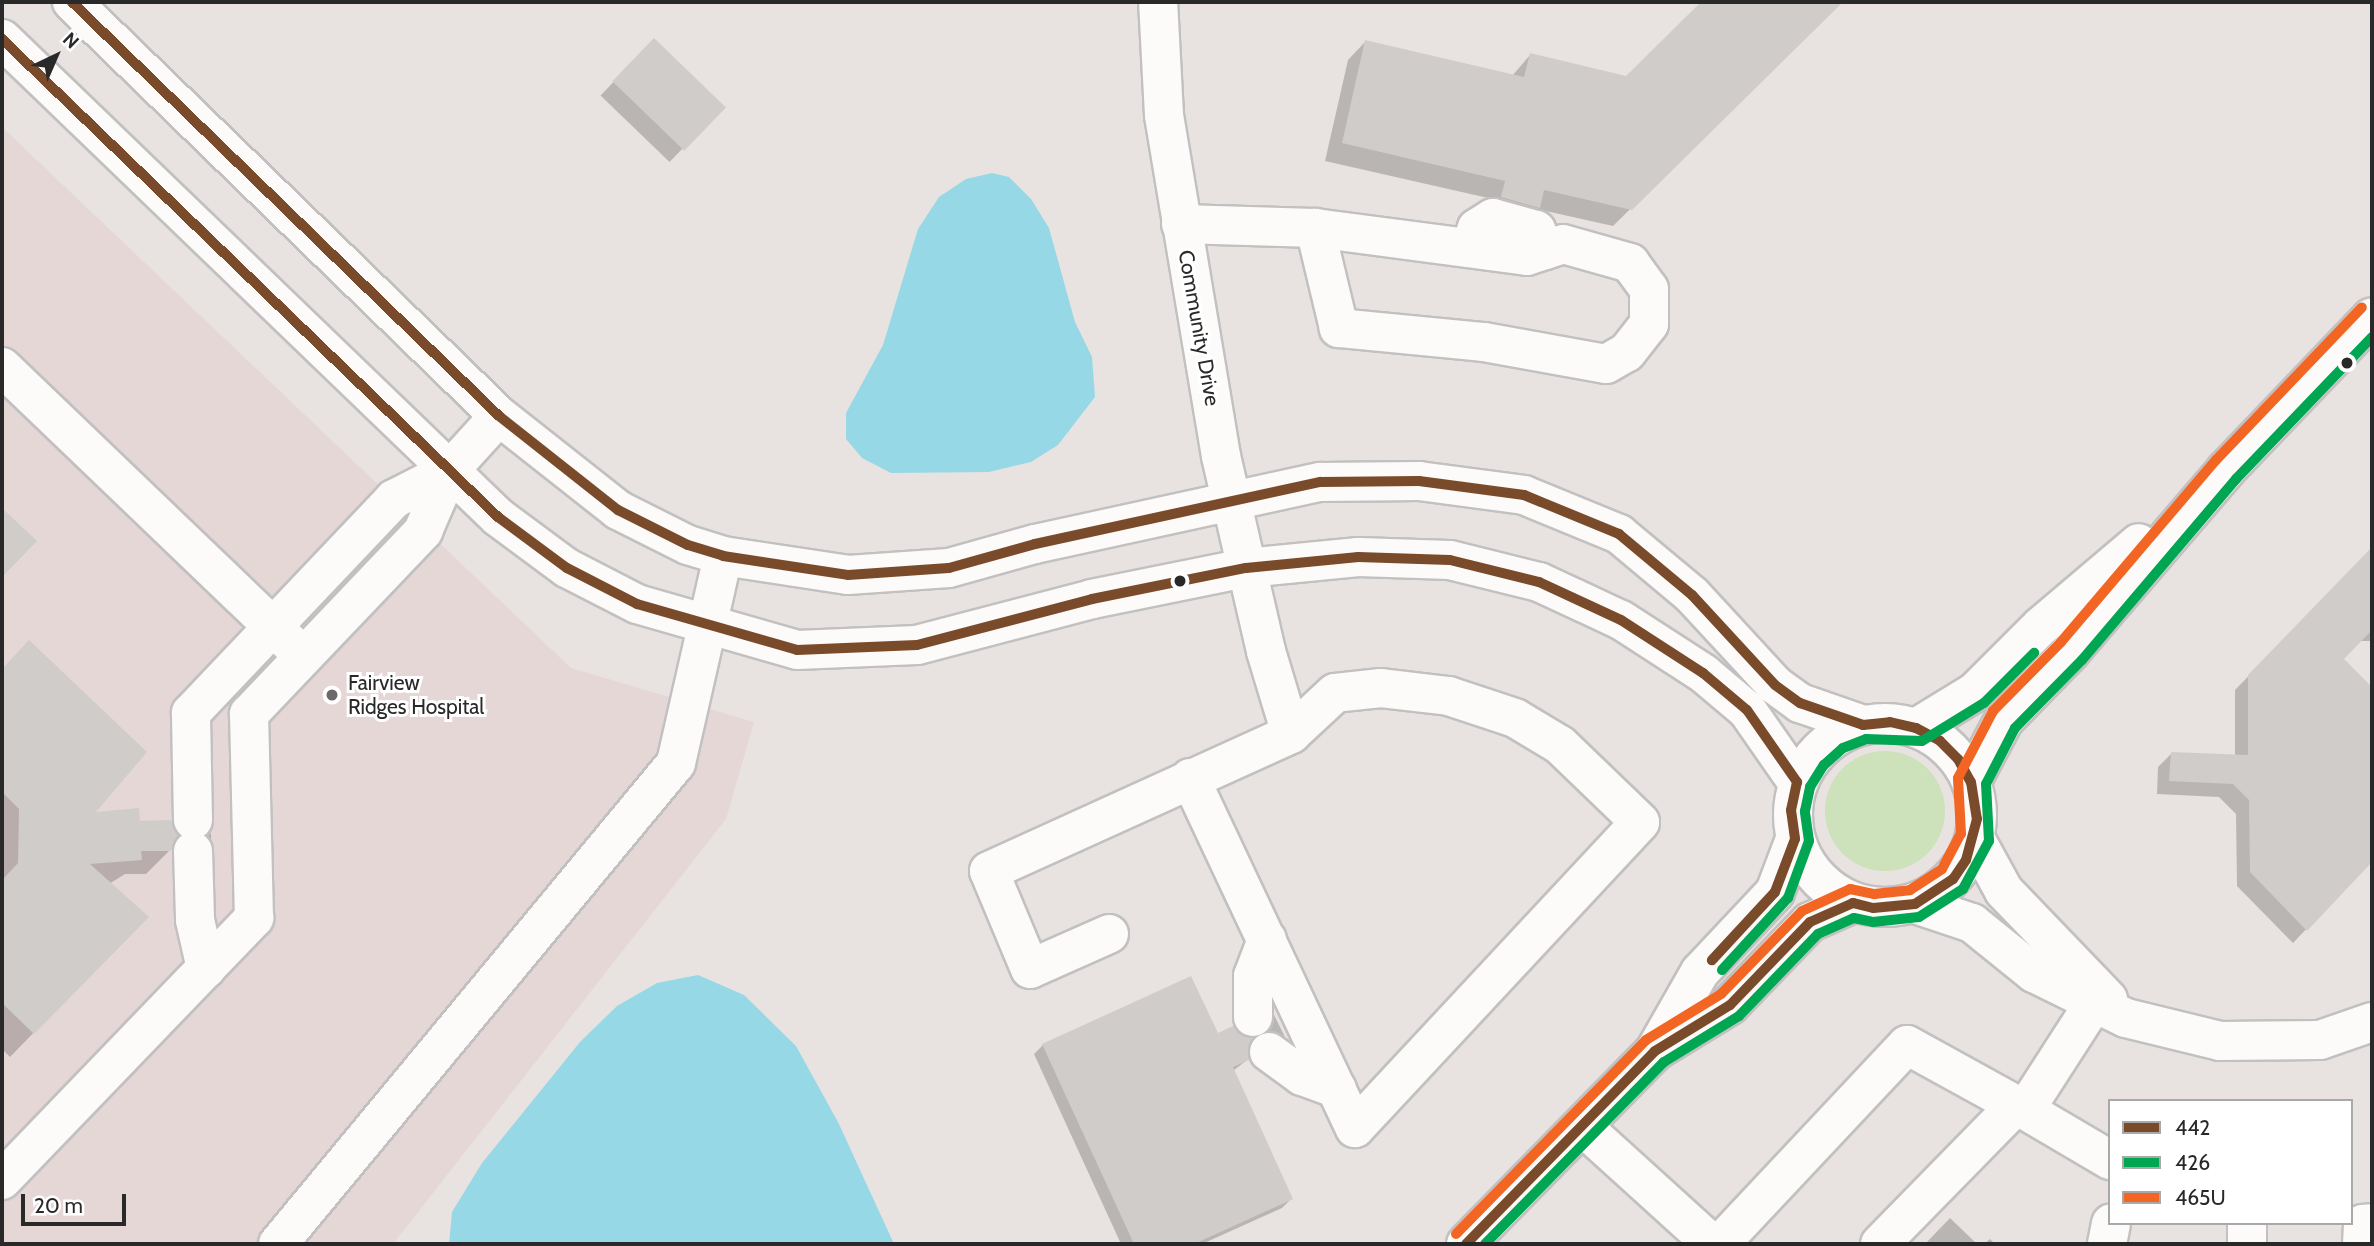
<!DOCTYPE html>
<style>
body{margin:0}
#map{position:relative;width:2374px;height:1246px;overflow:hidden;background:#e8e3e0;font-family:Cabin,sans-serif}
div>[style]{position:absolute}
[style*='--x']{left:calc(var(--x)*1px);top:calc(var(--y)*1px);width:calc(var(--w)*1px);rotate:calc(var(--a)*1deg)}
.medical>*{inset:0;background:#e6d7d7}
.green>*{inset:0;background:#cde1ba}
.round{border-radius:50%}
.water>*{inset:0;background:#96d8e6}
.shadow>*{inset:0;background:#0003;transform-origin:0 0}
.building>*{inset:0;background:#cfccc9;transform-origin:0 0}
.roads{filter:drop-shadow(2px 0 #c2c0c1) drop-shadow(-2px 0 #c2c0c1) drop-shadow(0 2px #c2c0c1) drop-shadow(0 -2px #c2c0c1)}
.minor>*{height:38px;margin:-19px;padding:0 19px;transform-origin:19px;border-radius:19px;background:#fcfbfa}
.minor>.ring{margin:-19px;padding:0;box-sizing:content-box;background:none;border:38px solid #fcfbfa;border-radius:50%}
.bus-1>*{height:10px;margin:-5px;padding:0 5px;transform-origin:5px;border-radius:5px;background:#7a4b2a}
.bus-2>*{height:10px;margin:-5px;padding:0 5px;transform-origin:5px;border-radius:5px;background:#00a651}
.bus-3>*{height:10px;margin:-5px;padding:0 5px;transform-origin:5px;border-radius:5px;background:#f26522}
.dots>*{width:19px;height:19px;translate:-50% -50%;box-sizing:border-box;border:4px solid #fff;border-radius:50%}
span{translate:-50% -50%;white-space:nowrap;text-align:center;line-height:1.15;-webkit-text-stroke:6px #fff;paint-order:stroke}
.street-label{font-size:21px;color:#292929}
.poi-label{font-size:21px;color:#292929}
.left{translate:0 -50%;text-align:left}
.frame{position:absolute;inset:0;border:4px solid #292929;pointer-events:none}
.legend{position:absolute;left:2108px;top:1099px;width:245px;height:126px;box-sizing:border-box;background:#fff;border:2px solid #a9a9a9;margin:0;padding:9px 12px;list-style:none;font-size:21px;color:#292929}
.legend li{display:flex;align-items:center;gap:14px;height:35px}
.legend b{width:35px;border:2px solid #a9a9a9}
.north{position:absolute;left:21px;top:21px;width:70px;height:70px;-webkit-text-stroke:5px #fff;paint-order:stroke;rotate:44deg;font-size:19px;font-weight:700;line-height:28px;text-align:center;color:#292929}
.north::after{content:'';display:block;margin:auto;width:24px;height:32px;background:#292929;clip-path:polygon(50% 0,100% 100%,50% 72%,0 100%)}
.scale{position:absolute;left:21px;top:1194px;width:105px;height:32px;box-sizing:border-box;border:4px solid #292929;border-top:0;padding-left:9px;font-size:21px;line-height:24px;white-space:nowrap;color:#292929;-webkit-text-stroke:5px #fff;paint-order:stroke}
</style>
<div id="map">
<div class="medical">
<div style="clip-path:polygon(2px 127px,571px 668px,754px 722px,726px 819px,393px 1244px,2px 1244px)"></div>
</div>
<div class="green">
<div class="round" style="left:1825px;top:751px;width:120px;height:120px"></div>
</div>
<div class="water">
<div style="clip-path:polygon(992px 173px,1009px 177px,1031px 199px,1049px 228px,1075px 322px,1092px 357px,1095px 397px,1058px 445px,1031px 462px,989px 472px,891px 473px,862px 458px,846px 439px,846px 413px,883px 345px,918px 229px,939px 197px,966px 179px)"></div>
<div style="clip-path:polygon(698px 975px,744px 995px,796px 1046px,838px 1122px,894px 1244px,449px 1244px,452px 1212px,482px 1163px,580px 1042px,617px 1006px,657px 983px)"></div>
</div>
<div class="shadow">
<div style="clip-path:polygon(1703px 2px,1841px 2px,1613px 226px,1537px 209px,1521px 225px,1484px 215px,1488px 198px,1325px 161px,1348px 60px,1365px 42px,1512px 76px,1530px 55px,1626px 78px)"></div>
<div style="left:654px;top:40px;width:96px;height:77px;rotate:44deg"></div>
<div style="clip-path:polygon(2372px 549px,2372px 641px,2359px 641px,2341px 659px,2372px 689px,2372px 860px,2293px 943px,2237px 886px,2236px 814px,2219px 797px,2157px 794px,2158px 767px,2172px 753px,2235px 756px,2235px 690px)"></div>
<div style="clip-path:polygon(29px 643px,91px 814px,138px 823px,170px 850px,146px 874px,125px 874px,109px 884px,146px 917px,10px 1057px,2px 1049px,2px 670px)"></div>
<div style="clip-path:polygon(211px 833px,211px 843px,188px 866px,189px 855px)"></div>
<div style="clip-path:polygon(1274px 1015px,1285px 1037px,1276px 1046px,1262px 1039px)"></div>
<div style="clip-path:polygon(1217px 1035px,1247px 1060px,1233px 1071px,1291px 1199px,1282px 1208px,1202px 1244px,1121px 1244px,1034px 1054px,1043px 1045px)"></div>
<div style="clip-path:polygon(1950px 1218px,1977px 1244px,1925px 1244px)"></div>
<div style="clip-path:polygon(1990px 1239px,1995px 1244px,1984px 1244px)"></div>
</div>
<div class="building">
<div style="clip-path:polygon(1701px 2px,1843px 2px,1632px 210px,1544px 190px,1540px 208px,1501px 197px,1505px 181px,1342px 143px,1365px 40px,1524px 77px,1530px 53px,1626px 76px)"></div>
<div style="left:654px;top:38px;width:100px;height:60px;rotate:44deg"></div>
<div style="clip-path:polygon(2px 508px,37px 541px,2px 577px)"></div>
<div style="clip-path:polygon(2372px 547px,2372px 630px,2344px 659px,2372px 687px,2372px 862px,2307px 931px,2250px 872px,2249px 800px,2233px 784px,2169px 781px,2171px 752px,2248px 755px,2248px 675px)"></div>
<div style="clip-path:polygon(29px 640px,147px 752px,96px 812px,139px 808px,140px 821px,171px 820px,178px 835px,171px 851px,141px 851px,142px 860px,90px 864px,149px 917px,34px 1034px,2px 1003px,2px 880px,18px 863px,19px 809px,2px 792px,2px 669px)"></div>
<div style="clip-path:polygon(1191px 976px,1218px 1033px,1233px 1026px,1252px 1039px,1249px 1060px,1233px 1067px,1293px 1199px,1194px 1244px,1134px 1244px,1042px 1044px)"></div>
</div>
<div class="roads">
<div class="minor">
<div style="--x:72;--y:2;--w:595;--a:44.11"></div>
<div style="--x:499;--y:416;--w:152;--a:38.3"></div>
<div style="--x:618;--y:510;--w:78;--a:26.6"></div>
<div style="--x:688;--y:545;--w:37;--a:17"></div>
<div style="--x:723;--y:556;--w:126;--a:8.6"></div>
<div style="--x:848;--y:575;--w:101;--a:-4"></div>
<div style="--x:949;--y:568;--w:89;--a:-15.6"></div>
<div style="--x:1035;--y:544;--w:292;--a:-12.3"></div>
<div style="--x:1320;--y:482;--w:99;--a:-0.6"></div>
<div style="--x:1419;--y:481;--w:106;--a:7.6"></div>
<div style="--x:1524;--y:495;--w:103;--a:22.3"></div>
<div style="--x:1619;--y:534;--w:95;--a:39.9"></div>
<div style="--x:1692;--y:595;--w:122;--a:47.3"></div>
<div style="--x:1775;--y:685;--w:31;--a:36"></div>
<div style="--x:1800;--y:703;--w:67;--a:19.2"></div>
<div style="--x:2;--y:39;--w:689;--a:43.94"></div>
<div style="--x:498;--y:517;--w:86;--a:36.5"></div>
<div style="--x:567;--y:568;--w:79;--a:27.2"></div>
<div style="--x:637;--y:604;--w:166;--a:16"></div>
<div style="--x:797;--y:650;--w:120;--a:-2.4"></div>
<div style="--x:917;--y:645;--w:181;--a:-14.7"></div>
<div style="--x:1092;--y:599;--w:157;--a:-11.4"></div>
<div style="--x:1246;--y:568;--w:113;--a:-5.6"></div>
<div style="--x:1358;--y:557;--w:92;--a:1.9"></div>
<div style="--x:1450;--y:560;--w:92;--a:13.9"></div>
<div style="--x:1539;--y:582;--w:90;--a:24.9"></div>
<div style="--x:1621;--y:620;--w:98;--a:32.9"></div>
<div style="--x:1703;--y:673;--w:57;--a:40.1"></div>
<div style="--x:1747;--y:710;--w:88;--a:55.2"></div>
<div style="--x:1181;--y:224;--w:134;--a:1.7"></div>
<div style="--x:1315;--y:228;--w:214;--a:7.5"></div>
<div style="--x:1527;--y:256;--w:38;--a:-18"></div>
<div style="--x:1563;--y:244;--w:70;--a:15.8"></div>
<div style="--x:1630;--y:263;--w:32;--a:54"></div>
<div style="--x:1649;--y:289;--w:35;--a:90"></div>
<div style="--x:1649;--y:324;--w:36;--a:128"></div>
<div style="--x:1627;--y:352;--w:24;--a:150"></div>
<div style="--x:1606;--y:364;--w:124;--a:-169.8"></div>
<div style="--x:1484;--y:342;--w:146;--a:-174.5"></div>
<div style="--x:1339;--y:328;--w:103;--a:-103.5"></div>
<div style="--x:1470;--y:248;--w:21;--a:-71"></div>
<div style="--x:1477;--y:228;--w:19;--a:-32"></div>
<div style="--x:1493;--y:218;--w:45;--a:15.6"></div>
<div style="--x:1536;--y:230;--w:22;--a:66"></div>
<div style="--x:2;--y:367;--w:400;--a:43.8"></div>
<div class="ring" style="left:1793px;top:723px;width:146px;height:146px"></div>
<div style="--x:1916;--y:728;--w:69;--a:-31.4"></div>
<div style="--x:1975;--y:692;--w:93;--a:-45"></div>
<div style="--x:2041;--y:626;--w:128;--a:-40.3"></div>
<div style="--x:1190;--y:778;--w:387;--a:64.8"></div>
<div style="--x:1355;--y:1128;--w:418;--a:-47"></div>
<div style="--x:1640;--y:822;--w:111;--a:-136.1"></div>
<div style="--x:1560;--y:745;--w:52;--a:-149"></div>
<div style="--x:1515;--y:718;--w:70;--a:-161.6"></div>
<div style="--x:1449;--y:696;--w:68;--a:-173.3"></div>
<div style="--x:1381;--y:688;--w:46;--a:173.8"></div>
<div style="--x:1335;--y:693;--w:60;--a:137"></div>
<div style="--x:1971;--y:782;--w:70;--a:-62"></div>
<div style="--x:2004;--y:720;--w:96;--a:-45.8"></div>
<div style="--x:2071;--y:651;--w:238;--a:-49.4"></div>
<div style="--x:2226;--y:470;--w:211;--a:-46.3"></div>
<div style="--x:193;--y:820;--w:107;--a:-91.1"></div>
<div style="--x:191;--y:713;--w:295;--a:-46.5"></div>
<div style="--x:394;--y:499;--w:62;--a:-27"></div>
<div style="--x:1975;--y:838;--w:60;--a:61.3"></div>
<div style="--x:2004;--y:891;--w:150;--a:46.1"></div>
<div style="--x:193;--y:851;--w:69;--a:88.3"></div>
<div style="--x:195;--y:920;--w:50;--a:77.3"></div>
<div style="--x:1915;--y:904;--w:60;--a:18.4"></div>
<div style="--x:1972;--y:923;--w:80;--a:38.9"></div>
<div style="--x:2034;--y:973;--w:102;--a:26.1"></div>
<div style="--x:2126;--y:1018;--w:97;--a:13.7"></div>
<div style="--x:2220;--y:1041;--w:100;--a:-0.6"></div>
<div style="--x:2320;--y:1040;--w:55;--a:-19.1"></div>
<div style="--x:1109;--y:934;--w:86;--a:156.1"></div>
<div style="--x:1030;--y:969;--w:106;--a:-112.7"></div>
<div style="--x:989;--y:871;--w:332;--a:-24.4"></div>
<div style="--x:1291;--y:734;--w:87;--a:-106.8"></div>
<div style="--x:1266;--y:651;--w:200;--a:-103"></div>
<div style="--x:1221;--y:456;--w:346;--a:-99.5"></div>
<div style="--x:1164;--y:115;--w:113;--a:-93"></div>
<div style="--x:1253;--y:1017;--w:41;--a:-90"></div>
<div style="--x:1253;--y:976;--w:39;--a:-69"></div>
<div style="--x:1656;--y:1049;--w:89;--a:-60.3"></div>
<div style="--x:1700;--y:972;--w:110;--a:-46.8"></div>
<div style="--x:1775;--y:892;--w:57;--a:-69.3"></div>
<div style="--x:1269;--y:1052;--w:41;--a:36"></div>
<div style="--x:1302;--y:1076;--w:37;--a:20"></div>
<div style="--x:2025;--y:1110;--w:99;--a:30.5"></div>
<div style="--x:1582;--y:1126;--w:176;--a:42.2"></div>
<div style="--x:2;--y:1180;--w:364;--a:-46.1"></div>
<div style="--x:254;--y:918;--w:204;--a:-91.4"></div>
<div style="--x:249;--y:714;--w:253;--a:-46.4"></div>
<div style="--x:423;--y:531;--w:65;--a:-66.6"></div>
<div style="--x:449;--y:471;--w:74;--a:-47.7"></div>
<div style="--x:278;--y:1244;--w:624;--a:-50.39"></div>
<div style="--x:676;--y:763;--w:212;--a:-77.2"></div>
<div style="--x:1466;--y:1244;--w:270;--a:-45.6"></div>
<div style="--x:1655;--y:1051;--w:88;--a:-31.5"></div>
<div style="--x:1730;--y:1005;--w:115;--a:-46.1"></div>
<div style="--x:1810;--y:922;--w:47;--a:-23.8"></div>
<div style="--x:1720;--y:1244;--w:273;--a:-46.8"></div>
<div style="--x:1907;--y:1045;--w:135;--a:28.8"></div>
<div style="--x:2025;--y:1110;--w:127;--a:-57.2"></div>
<div style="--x:1880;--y:1244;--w:194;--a:-45.6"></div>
<div style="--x:2107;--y:1244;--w:21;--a:-79"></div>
<div style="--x:2247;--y:1244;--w:21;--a:-90"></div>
<div style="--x:2362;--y:1244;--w:20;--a:-87"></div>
<div style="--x:2363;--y:1224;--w:9;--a:-6"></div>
</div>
</div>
<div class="bus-1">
<div style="--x:72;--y:2;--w:595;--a:44.11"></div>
<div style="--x:499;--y:416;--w:152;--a:38.3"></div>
<div style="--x:618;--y:510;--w:78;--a:26.6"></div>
<div style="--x:688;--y:545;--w:37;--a:17"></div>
<div style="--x:723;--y:556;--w:126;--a:8.6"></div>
<div style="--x:848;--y:575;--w:101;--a:-4"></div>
<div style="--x:949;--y:568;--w:89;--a:-15.6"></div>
<div style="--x:1035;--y:544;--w:292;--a:-12.3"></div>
<div style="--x:1320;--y:482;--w:99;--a:-0.6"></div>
<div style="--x:1419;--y:481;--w:106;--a:7.6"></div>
<div style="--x:1524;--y:495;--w:103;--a:22.3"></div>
<div style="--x:1619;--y:534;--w:95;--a:39.9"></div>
<div style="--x:1692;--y:595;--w:122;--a:47.3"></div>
<div style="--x:1775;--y:685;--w:31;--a:36"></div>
<div style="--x:1800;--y:703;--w:67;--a:19.2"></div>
<div style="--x:1863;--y:725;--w:27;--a:-6"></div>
<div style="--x:1890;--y:722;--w:27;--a:13"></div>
<div style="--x:1916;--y:728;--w:27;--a:28"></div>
<div style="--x:1940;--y:741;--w:25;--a:45"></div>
<div style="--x:1958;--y:759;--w:26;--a:61"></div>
<div style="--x:1971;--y:782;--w:37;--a:81"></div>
<div style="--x:1977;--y:819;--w:42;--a:105"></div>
<div style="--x:1966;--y:860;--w:23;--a:124"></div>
<div style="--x:1953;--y:879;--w:45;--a:146.7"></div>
<div style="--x:1915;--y:904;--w:42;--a:174.6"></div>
<div style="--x:1873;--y:908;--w:21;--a:-166"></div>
<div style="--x:1853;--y:903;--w:47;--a:156.2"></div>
<div style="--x:1810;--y:922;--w:115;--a:133.9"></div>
<div style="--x:1730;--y:1005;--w:88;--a:148.5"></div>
<div style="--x:1655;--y:1051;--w:270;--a:134.4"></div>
<div style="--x:2;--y:39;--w:689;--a:43.94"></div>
<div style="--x:498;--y:517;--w:86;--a:36.5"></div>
<div style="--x:567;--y:568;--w:79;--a:27.2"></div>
<div style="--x:637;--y:604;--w:166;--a:16"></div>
<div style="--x:797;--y:650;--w:120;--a:-2.4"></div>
<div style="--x:917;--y:645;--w:181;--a:-14.7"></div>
<div style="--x:1092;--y:599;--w:157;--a:-11.4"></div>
<div style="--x:1246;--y:568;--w:113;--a:-5.6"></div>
<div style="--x:1358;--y:557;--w:92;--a:1.9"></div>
<div style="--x:1450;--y:560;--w:92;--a:13.9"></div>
<div style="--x:1539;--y:582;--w:90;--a:24.9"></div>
<div style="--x:1621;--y:620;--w:98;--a:32.9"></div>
<div style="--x:1703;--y:673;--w:57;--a:40.1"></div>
<div style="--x:1747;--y:710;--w:88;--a:55.2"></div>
<div style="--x:1797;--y:782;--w:29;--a:102"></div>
<div style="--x:1791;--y:810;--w:29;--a:82"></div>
<div style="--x:1795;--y:839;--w:57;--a:110.7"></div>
<div style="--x:1775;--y:892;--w:93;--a:132.8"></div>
</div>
<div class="bus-2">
<div style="--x:1722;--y:970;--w:98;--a:-47.5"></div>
<div style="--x:1788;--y:898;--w:61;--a:-69.8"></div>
<div style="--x:1809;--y:841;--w:30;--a:-98"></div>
<div style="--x:1805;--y:811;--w:25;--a:-78"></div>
<div style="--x:1810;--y:787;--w:26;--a:-58"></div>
<div style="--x:1824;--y:765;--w:25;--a:-42"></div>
<div style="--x:1843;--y:748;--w:25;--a:-21"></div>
<div style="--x:1866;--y:739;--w:56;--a:2"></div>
<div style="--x:1922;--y:741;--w:73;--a:-31.5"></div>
<div style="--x:1984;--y:703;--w:71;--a:-45"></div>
<div style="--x:1485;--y:1244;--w:255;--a:-45.5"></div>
<div style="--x:1664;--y:1062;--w:88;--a:-31.5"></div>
<div style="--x:1739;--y:1016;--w:114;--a:-46.1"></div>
<div style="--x:1818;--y:934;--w:39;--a:-24"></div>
<div style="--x:1854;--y:918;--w:19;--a:12"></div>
<div style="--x:1873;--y:922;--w:46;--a:-6.2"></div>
<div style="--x:1919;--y:917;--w:52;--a:-32.5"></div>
<div style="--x:1963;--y:889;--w:55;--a:-61.6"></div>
<div style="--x:1989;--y:841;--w:57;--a:-93"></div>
<div style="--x:1986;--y:784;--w:63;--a:-62.6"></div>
<div style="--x:2015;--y:728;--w:95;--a:-45.4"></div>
<div style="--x:2082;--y:660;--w:238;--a:-49.6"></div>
<div style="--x:2236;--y:479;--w:197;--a:-46.2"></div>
</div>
<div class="bus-3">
<div style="--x:1456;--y:1234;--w:272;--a:-45.6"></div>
<div style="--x:1646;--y:1040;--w:88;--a:-31.5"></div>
<div style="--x:1721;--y:994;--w:116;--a:-45.7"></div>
<div style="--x:1802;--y:911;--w:53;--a:-24.6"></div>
<div style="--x:1850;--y:889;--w:25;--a:12"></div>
<div style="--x:1874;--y:894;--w:36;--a:-6"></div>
<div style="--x:1910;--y:890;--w:38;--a:-33"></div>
<div style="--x:1942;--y:869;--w:40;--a:-62"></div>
<div style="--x:1961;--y:834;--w:56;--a:-93.1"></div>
<div style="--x:1958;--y:778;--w:76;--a:-62.4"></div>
<div style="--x:1993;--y:711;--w:97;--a:-45.4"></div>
<div style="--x:2061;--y:642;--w:239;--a:-49.6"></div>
<div style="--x:2216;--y:460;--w:211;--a:-46.3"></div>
</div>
<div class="dots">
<div style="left:2347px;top:363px;background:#292929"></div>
<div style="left:1180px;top:581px;background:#292929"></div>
<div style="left:332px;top:695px;background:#6c6a69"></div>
</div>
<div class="street-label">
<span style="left:1199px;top:328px;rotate:80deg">Community Drive</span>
</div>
<div class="poi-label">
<span class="left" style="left:348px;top:695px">Fairview<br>Ridges Hospital</span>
</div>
<div class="frame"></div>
<ul class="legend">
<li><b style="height:9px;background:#7a4b2a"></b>442</li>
<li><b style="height:9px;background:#00a651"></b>426</li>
<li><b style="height:9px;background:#f26522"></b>465U</li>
</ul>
<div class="north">N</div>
<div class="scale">20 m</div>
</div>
